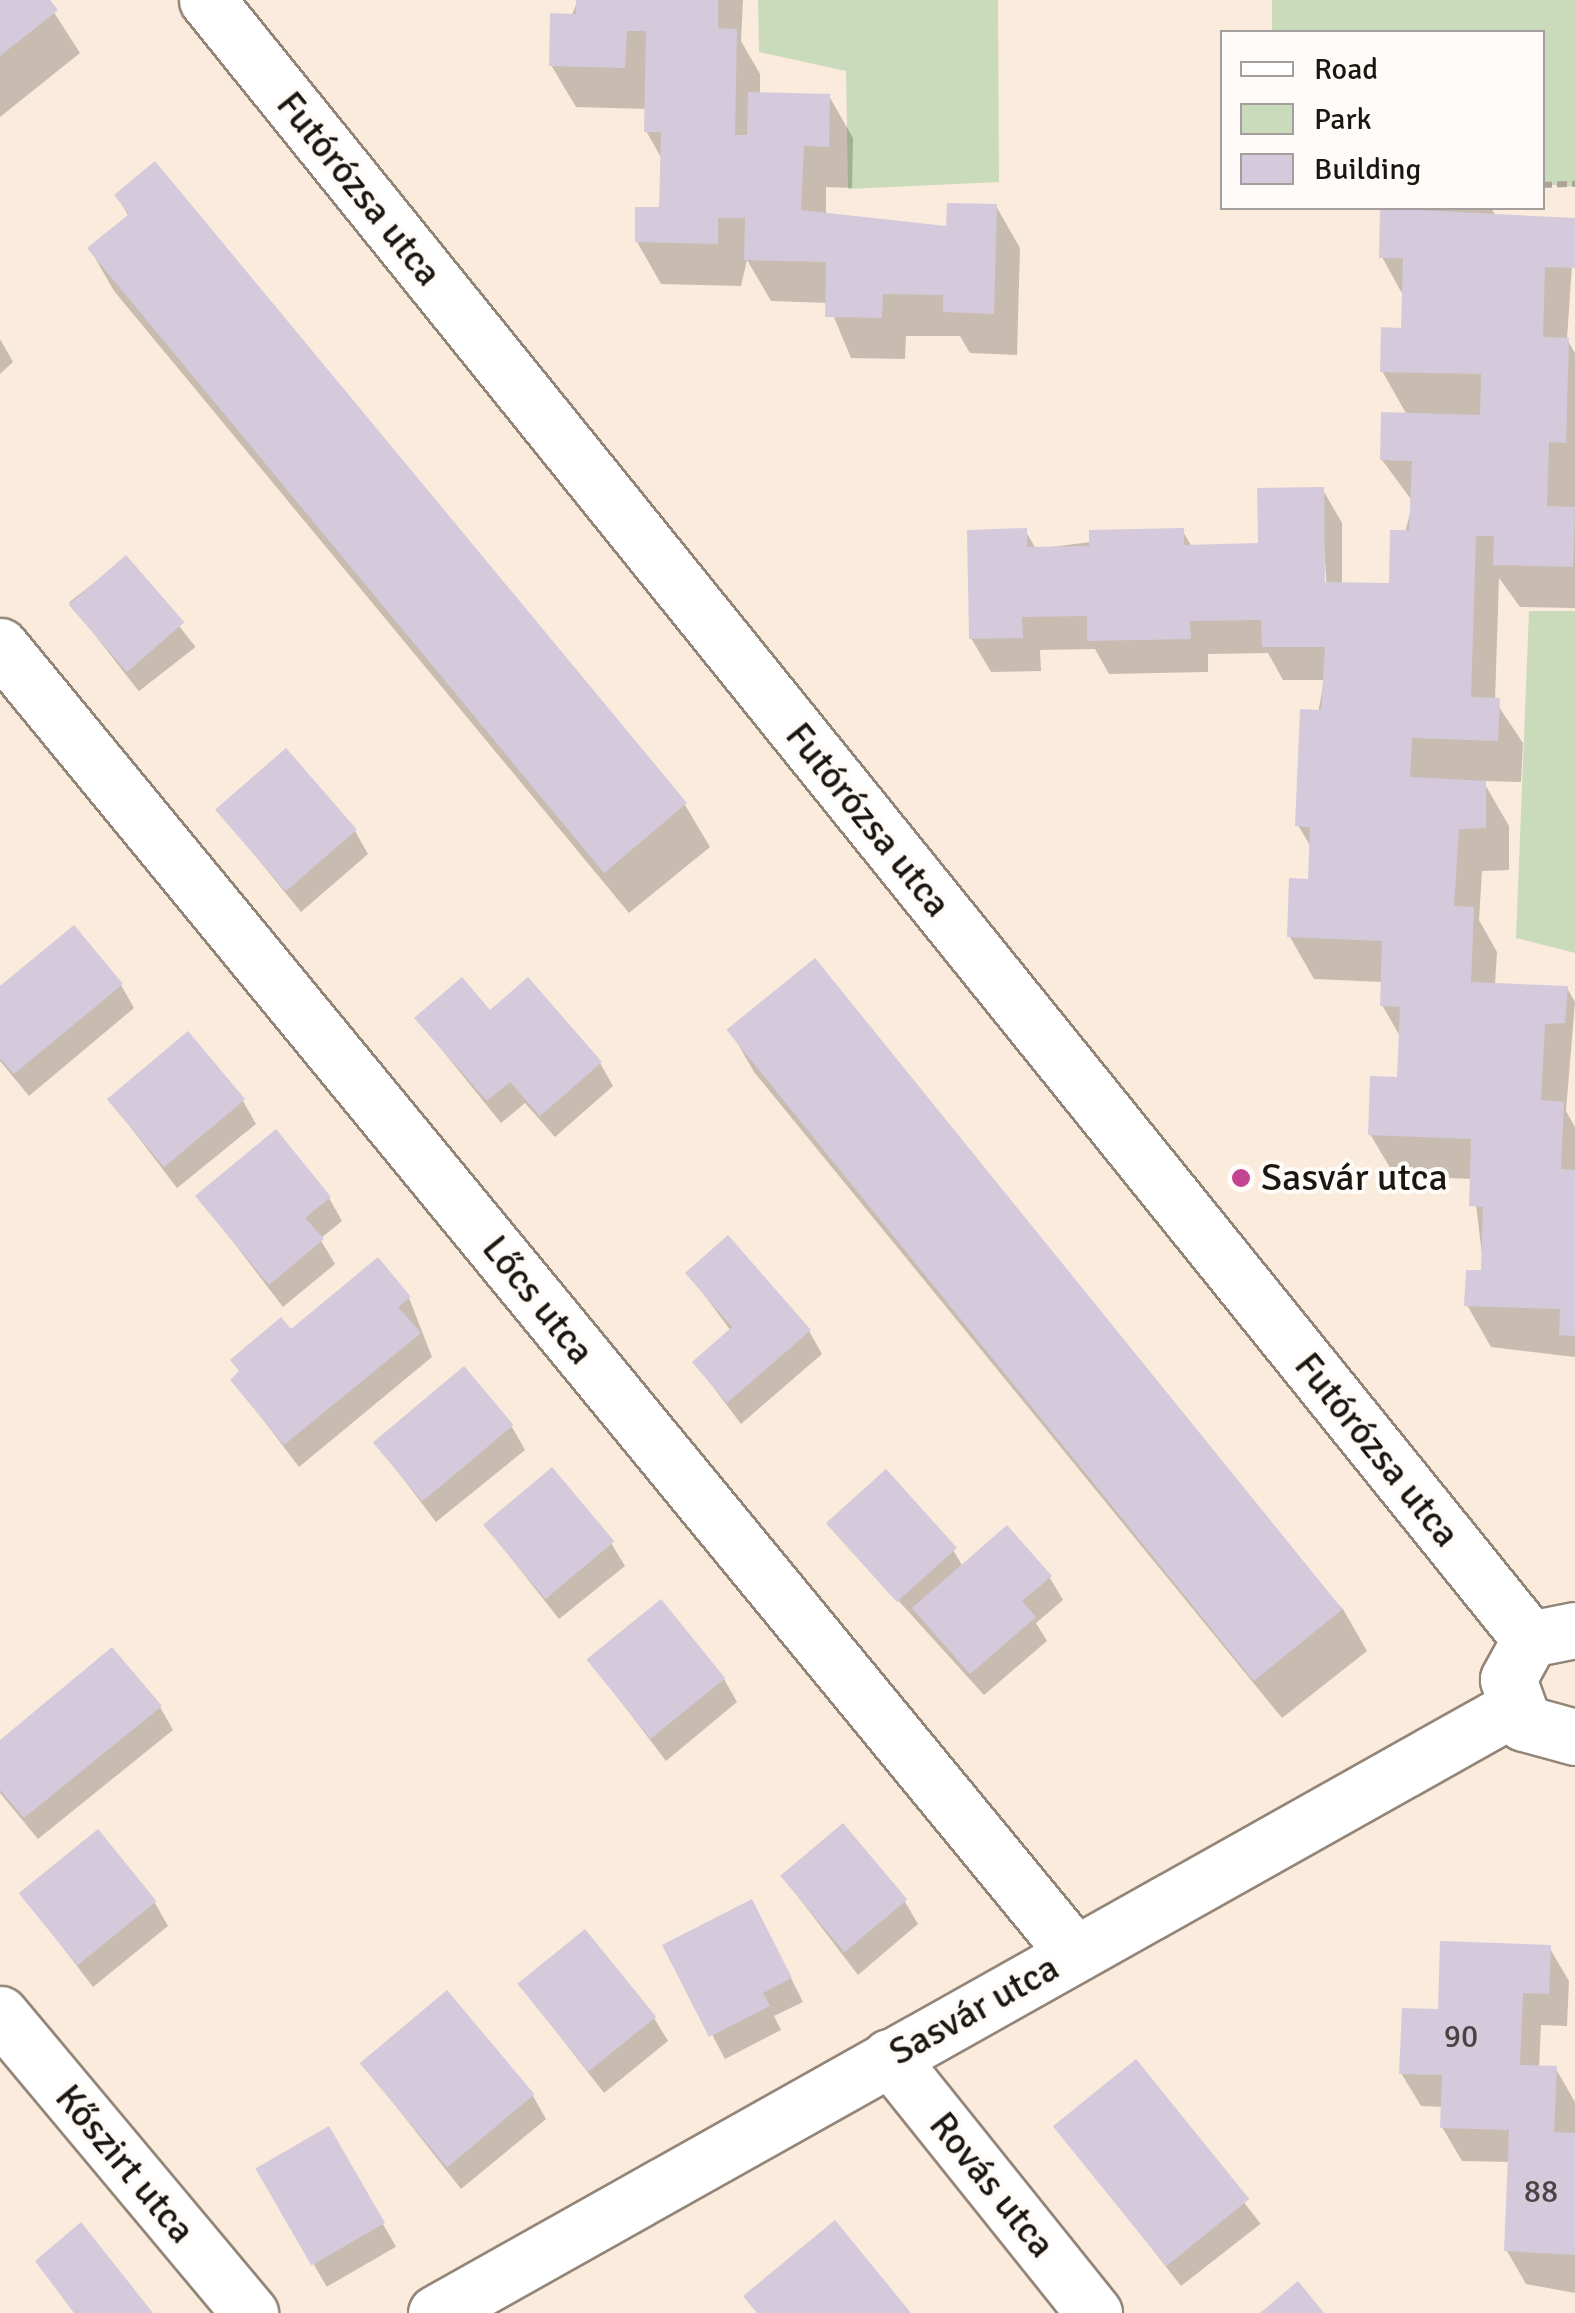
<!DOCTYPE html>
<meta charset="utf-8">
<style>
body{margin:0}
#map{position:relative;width:1575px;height:2313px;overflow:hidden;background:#fbebdd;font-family:Signika,sans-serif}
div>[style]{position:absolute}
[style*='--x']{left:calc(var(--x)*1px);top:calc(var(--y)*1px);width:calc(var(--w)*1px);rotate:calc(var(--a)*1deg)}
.green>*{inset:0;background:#cadbbb}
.shadow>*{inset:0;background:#0003;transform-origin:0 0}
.building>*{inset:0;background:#d4cadc;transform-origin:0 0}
.path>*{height:6px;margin-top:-3px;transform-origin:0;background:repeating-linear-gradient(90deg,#aea297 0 10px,transparent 0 15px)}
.roads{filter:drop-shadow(2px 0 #938578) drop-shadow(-2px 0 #938578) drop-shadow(0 2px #938578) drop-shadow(0 -2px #938578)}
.street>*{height:55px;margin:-27.5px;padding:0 27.5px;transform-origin:27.5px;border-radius:27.5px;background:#fff}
.secondary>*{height:55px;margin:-27.5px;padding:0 27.5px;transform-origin:27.5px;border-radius:27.5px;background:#fff}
.dots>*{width:28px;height:28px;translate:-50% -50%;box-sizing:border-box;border:5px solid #fefbf8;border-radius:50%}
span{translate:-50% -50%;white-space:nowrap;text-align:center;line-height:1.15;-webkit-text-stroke:8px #fefbf8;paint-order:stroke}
.number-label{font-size:32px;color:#4a4344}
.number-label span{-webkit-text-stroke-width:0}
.street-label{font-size:38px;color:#1c1611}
.poi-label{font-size:38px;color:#1c1611}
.left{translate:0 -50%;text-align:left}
.legend{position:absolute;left:1220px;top:30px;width:325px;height:180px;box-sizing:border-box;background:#fefbf8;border:2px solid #a49f9c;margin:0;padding:12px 18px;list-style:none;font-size:30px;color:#1c1611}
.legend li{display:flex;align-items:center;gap:20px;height:50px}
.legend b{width:50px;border:2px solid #a49f9c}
</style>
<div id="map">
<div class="green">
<div style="clip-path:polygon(758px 0,998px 0,999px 182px,848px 189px,846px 71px,759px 52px)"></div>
<div style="clip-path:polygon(1272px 0,1575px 0,1575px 187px,1543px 184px,1542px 32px,1272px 32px)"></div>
<div style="clip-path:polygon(1529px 611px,1575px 611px,1575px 953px,1516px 938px)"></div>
</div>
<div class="shadow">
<div style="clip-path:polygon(0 0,46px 0,80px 53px,0 117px)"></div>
<div style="clip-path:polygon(578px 0,743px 0,741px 41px,760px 74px,760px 94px,829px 96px,853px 138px,852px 188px,826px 187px,826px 215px,949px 228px,996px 206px,1020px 248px,1017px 355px,970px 353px,960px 336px,906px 336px,905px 359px,851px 358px,828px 303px,771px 301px,747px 260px,741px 286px,661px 284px,637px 242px,661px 209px,662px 159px,646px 131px,647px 109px,576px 107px,551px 65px)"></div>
<div style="clip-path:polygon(155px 165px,685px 805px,710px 847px,629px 913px,114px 291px,90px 249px,129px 217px,117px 196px)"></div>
<div style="clip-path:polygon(evenodd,1383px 208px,1491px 208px,1497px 218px,1575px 221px,1567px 339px,1575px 353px,1575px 608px,1520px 607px,1499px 578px,1495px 701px,1523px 743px,1521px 782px,1483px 781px,1509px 826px,1509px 870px,1482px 871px,1479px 920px,1497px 952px,1495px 985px,1567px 988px,1575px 1002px,1566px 1111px,1575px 1127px,1575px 1357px,1491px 1347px,1467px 1305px,1484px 1272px,1473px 1179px,1395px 1176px,1370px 1134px,1400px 1080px,1401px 1038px,1382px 1005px,1383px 982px,1314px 979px,1290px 937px,1310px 882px,1312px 849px,1298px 825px,1324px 680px,1283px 680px,1268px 653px,1208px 654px,1208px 672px,1109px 674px,1095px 649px,1040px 650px,1041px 671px,991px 672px,971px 638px,1025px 530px,1036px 549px,1182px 530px,1192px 547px,1261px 546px,1323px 490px,1342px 523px,1342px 585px,1391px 586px,1413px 502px,1382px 460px,1407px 415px,1382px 371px,1403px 331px,1404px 297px,1382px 257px,1383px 208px,1322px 520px,1327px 590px,1322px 603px,1322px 520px)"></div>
<div style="clip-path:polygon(0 339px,13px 362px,0 374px)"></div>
<div style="left:126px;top:558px;width:113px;height:72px;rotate:52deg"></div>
<div style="clip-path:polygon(218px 810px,355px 831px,368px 854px,301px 912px)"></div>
<div style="clip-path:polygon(121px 985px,134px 1008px,29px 1096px,0 1061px,0 989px)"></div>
<div style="clip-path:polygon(490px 1013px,600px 1063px,613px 1086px,555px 1137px,525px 1103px,501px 1123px,417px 1019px)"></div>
<div style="clip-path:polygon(730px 1030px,1343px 1609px,1367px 1651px,1282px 1718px,754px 1072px)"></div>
<div style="clip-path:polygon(109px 1099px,243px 1101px,256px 1124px,177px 1188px)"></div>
<div style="clip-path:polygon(198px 1196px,329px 1198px,342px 1221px,320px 1239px,335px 1264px,283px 1307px)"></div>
<div style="clip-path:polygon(688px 1273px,809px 1331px,822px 1354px,741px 1424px,695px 1363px,731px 1331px)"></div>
<div style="clip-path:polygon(409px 1298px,432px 1357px,299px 1467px,233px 1380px,291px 1332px)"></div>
<div style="clip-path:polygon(512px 1427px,525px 1450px,436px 1522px,376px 1443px)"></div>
<div style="clip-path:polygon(828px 1523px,953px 1550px,963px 1567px,1050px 1578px,1063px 1600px,1036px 1623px,1047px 1641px,984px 1695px)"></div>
<div style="clip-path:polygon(485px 1525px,611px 1543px,625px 1566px,559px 1619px)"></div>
<div style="clip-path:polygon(590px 1661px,724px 1679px,737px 1702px,666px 1761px)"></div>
<div style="clip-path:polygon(160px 1707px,173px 1730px,38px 1839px,0 1793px,0 1743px)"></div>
<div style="clip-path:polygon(783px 1877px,905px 1902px,918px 1924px,858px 1975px)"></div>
<div style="clip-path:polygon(22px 1894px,155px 1903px,168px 1926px,93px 1987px)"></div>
<div style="clip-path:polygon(764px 1925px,803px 2002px,774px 2016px,781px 2030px,725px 2059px,665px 1946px)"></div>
<div style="clip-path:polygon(1549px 1947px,1569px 1981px,1567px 2026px,1541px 2025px,1539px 2068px,1556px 2069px,1575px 2102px,1575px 2293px,1526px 2284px,1507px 2251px,1510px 2162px,1462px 2161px,1442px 2127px,1443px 2107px,1421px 2106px,1401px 2073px,1440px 2012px)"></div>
<div style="clip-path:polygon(520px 1985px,654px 2018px,668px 2041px,604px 2093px)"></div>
<div style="clip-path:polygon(362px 2063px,533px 2096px,546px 2119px,461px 2189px)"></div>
<div style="left:1135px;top:2063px;width:204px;height:101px;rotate:52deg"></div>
<div style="left:328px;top:2129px;width:136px;height:80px;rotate:60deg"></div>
</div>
<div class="building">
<div style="clip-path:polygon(0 0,50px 0,58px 10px,0 56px)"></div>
<div style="clip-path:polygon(576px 0,718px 0,718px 28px,737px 29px,735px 135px,747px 135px,748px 92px,830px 94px,829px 147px,804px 146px,801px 210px,946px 226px,947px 203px,997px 204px,994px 314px,943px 312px,943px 295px,883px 294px,882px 318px,825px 317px,826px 262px,744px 260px,745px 218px,718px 218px,718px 244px,635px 242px,635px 207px,659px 207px,661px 132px,644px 132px,646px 31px,627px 31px,625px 68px,549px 66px,550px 13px,576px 14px)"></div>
<div style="clip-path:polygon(155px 161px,687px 803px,604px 873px,87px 248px,129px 214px,114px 195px)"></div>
<div style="clip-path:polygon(1380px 208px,1575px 218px,1575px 268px,1545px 267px,1543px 337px,1569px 338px,1566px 443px,1549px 442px,1547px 506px,1575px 507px,1573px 567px,1493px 565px,1494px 536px,1476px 536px,1471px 697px,1500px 698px,1498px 741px,1412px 738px,1410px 777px,1486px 781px,1486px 828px,1459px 829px,1454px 906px,1474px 907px,1471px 982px,1568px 986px,1565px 1023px,1545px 1024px,1541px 1100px,1564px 1102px,1561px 1169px,1575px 1170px,1575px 1336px,1559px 1335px,1560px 1309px,1464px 1306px,1466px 1270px,1481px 1270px,1483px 1207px,1469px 1206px,1471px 1139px,1368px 1135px,1370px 1076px,1397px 1077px,1400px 1007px,1380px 1006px,1382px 941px,1287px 937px,1289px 878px,1308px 879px,1310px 827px,1295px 826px,1300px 709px,1321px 710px,1325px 647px,1262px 647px,1261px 620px,1190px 621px,1191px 639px,1087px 641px,1087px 616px,1022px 617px,1023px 638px,969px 639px,967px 530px,1027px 528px,1027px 547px,1089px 546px,1089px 530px,1184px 528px,1184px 545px,1258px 543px,1257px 488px,1324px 487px,1325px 582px,1389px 583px,1390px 530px,1409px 530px,1412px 461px,1380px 460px,1381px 412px,1480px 415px,1481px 374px,1380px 372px,1381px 327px,1401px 328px,1403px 258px,1379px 258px)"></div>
<div style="left:126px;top:555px;width:89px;height:76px;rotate:49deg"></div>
<div style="left:286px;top:748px;width:108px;height:94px;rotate:49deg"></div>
<div style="clip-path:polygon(74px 925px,123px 984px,14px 1074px,0 1058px,0 986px)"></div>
<div style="left:815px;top:958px;width:838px;height:114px;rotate:51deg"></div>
<div style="clip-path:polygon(462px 977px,490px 1010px,528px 977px,602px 1062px,540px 1116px,510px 1082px,487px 1101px,414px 1018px)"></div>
<div style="left:188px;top:1031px;width:89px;height:106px;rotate:50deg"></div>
<div style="clip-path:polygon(276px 1129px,331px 1197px,305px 1218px,324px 1239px,269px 1285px,195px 1196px)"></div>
<div style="clip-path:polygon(728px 1235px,811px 1330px,727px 1403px,692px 1362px,732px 1327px,685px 1273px)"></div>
<div style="clip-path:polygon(378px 1257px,411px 1297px,398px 1307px,421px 1333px,284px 1445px,230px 1380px,239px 1371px,230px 1360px,281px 1317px,291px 1329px)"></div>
<div style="left:464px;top:1366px;width:77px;height:119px;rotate:50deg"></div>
<div style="left:552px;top:1467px;width:97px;height:90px;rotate:50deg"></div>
<div style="left:886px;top:1469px;width:106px;height:81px;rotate:48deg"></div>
<div style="clip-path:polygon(1007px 1525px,1052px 1576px,1022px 1601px,1036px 1617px,970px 1674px,912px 1608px)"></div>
<div style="left:661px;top:1599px;width:102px;height:96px;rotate:51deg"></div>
<div style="clip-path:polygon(112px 1647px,162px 1706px,24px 1818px,0 1790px,0 1740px)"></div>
<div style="left:843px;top:1823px;width:100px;height:82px;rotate:50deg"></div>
<div style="left:98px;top:1829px;width:93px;height:102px;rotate:51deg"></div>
<div style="clip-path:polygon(752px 1899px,792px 1978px,763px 1993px,770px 2006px,709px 2037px,662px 1945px)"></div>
<div style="left:585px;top:1929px;width:113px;height:87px;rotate:51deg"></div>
<div style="clip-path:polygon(1440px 1941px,1551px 1945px,1549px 1994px,1523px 1993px,1520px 2065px,1557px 2066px,1554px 2132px,1575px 2133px,1575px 2255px,1504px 2251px,1509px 2130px,1440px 2128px,1442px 2075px,1399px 2074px,1402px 2008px,1438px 2009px)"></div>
<div style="left:447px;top:1990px;width:136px;height:114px;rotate:50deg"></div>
<div style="left:1136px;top:2059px;width:180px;height:107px;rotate:51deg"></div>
<div style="left:329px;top:2126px;width:112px;height:85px;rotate:60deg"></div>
<div style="clip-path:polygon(835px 2220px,911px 2313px,757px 2313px,743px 2296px)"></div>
<div style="clip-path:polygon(81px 2222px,153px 2313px,74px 2313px,35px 2261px)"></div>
<div style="clip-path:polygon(1298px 2281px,1324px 2313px,1260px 2313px)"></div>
</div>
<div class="path">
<div style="--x:1542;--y:185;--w:33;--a:-2"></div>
</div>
<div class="roads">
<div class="street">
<div style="--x:0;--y:646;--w:1693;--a:50.58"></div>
<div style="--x:0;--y:2014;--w:390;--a:50.1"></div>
<div style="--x:889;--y:2057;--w:328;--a:51.3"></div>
<div style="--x:436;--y:2313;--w:1236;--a:-29.3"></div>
</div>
<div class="secondary">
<div style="--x:207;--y:0;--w:2106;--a:51.09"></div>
<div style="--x:1575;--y:1630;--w:46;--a:168.7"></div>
<div style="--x:1530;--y:1639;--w:46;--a:118.8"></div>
<div style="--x:1508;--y:1679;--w:47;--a:70"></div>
<div style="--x:1524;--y:1723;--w:53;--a:15.4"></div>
</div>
</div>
<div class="dots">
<div style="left:1241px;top:1178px;background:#c34491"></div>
</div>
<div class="number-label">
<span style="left:1461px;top:2037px">90</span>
<span style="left:1541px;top:2192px">88</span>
</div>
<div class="street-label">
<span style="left:359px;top:189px;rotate:51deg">Futórózsa utca</span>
<span style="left:868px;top:820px;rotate:51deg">Futórózsa utca</span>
<span style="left:538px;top:1300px;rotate:51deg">Lőcs utca</span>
<span style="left:1377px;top:1450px;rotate:51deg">Futórózsa utca</span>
<span style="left:974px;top:2010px;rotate:-29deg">Sasvár utca</span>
<span style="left:125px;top:2164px;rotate:50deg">Kőszirt utca</span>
<span style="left:992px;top:2185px;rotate:51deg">Rovás utca</span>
</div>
<div class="poi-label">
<span class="left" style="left:1261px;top:1178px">Sasvár utca</span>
</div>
<ul class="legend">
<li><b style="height:12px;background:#fff"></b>Road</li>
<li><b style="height:28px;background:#cadbbb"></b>Park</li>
<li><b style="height:28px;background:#d4cadc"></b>Building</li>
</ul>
</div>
